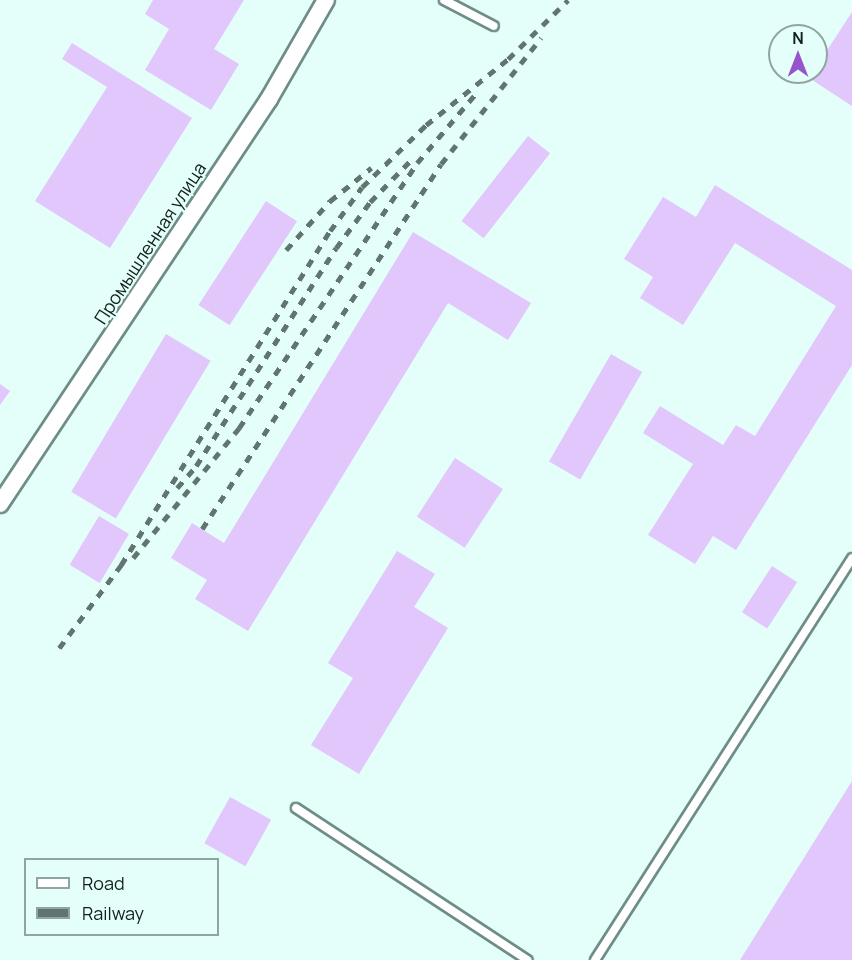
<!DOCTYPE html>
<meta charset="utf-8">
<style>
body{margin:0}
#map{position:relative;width:852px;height:960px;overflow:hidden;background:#e4fff9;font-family:Manrope,sans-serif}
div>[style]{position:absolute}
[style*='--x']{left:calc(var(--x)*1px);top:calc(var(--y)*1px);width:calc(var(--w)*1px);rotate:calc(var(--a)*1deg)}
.building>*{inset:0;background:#e2c7fc;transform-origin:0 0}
.roads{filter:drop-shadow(2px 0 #6e8d86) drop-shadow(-2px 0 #6e8d86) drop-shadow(0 2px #6e8d86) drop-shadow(0 -2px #6e8d86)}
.service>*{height:8px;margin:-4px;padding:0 4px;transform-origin:4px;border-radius:4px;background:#fff}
.minor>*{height:16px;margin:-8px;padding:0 8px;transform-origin:8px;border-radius:8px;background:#fff}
.rail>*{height:4.5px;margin-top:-2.25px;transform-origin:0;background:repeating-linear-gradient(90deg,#627470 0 8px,transparent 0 16px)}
span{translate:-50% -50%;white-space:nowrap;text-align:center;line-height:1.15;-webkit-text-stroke:4.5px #e4fff9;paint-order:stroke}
.street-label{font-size:18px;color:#121f1c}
.legend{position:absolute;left:24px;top:858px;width:195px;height:78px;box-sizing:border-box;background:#e4fff9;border:2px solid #90a5a1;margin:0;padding:8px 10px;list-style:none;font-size:18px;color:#121f1c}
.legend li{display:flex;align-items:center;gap:12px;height:30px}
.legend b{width:30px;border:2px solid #90a5a1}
.north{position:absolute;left:768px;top:24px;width:60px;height:60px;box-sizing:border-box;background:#e4fff9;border:2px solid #90a5a1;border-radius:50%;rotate:0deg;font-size:16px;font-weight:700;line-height:24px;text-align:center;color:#121f1c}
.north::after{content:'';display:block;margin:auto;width:21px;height:27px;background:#9855cb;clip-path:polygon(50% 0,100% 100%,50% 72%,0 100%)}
</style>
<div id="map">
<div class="building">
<div style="clip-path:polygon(153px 0,244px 0,214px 49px,239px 64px,211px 110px,145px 70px,169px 29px,145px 14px)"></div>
<div style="clip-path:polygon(852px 12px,852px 106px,809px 78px)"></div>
<div style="clip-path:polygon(72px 43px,192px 118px,110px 248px,35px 201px,107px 87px,62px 59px)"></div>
<div style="left:528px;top:136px;width:28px;height:108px;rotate:38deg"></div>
<div style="clip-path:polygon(715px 185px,852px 270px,852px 365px,736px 550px,713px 536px,695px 564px,648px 535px,693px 464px,643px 433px,660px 406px,723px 445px,736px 425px,755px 436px,836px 306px,735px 243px,683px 325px,640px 298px,653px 277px,624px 259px,663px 197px,696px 217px)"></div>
<div style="left:266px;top:201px;width:37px;height:124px;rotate:33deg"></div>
<div style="clip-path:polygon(413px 232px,531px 303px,508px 340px,448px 303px,248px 631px,195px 599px,207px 580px,171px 558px,192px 523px,224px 543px)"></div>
<div style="left:166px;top:334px;width:52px;height:184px;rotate:31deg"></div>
<div style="left:611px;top:354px;width:36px;height:124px;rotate:30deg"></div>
<div style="clip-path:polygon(0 384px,10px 391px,0 405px)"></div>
<div style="left:455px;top:458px;width:57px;height:70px;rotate:33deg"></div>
<div style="left:99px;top:516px;width:35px;height:57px;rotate:31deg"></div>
<div style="clip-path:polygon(397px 551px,435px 574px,414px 607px,448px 628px,359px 774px,311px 745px,353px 678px,328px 663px)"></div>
<div style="left:772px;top:566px;width:30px;height:55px;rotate:33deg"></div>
<div style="clip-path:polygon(852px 781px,852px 960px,740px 960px)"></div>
<div style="left:230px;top:797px;width:47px;height:53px;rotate:29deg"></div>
</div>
<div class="roads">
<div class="service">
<div style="--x:444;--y:0;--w:56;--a:27.5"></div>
<div style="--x:296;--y:808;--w:277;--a:33.3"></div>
<div style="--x:595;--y:960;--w:477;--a:-57.4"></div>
</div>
<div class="minor">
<div style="--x:0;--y:504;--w:486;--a:-56.4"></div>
<div style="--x:269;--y:99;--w:114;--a:-60.1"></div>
</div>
</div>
<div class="rail">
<div style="--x:286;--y:250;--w:66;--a:-48.1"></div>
<div style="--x:330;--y:201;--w:53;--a:-38.8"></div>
<div style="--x:177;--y:488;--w:29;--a:-49"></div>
<div style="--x:196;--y:466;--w:259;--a:-57.3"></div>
<div style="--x:336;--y:248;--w:57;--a:-53.5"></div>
<div style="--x:370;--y:202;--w:60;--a:-45.7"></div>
<div style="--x:202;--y:529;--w:436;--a:-56.8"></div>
<div style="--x:441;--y:164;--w:161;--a:-51.6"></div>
<div style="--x:133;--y:558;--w:168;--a:-50.8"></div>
<div style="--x:239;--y:428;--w:319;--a:-56.1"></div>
<div style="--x:417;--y:163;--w:94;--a:-49.7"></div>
<div style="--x:59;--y:648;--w:104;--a:-53.2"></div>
<div style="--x:121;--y:565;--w:394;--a:-58"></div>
<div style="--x:330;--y:231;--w:54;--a:-54"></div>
<div style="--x:362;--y:187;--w:89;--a:-44.1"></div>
<div style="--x:426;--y:125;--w:105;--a:-38.8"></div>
<div style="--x:508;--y:59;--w:84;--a:-44.5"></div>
</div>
<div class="street-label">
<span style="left:150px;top:243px;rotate:-57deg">Промышленная улица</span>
</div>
<ul class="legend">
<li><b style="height:8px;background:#fff"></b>Road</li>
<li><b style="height:8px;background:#627470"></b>Railway</li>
</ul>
<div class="north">N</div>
</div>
